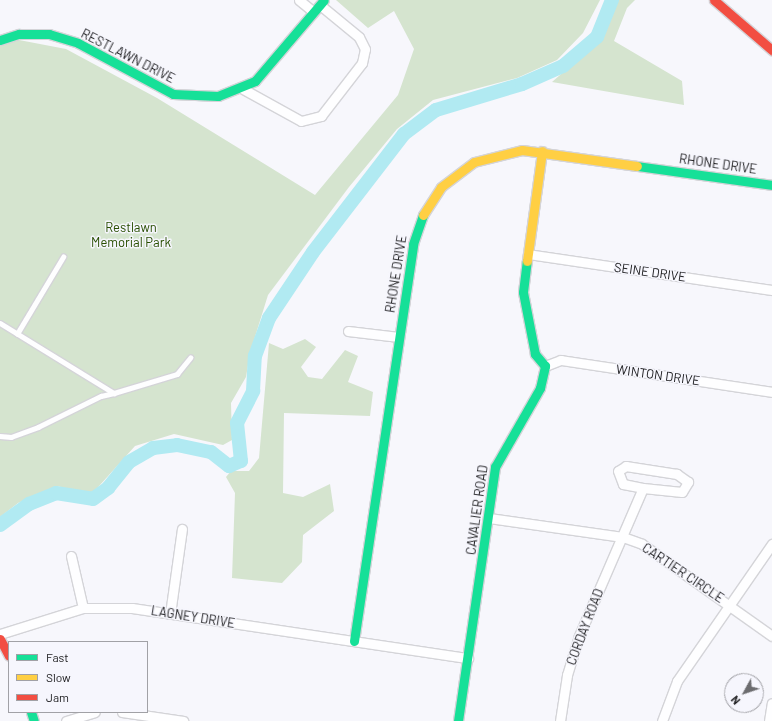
<!DOCTYPE html>
<style>
body{margin:0}
#map{position:relative;width:772px;height:721px;overflow:hidden;background:#f7f7fc;font-family:Barlow,sans-serif}
div>[style]{position:absolute}
[style*='--x']{left:calc(var(--x)*1px);top:calc(var(--y)*1px);width:calc(var(--w)*1px);rotate:calc(var(--a)*1deg)}
.green>*{inset:0;background:#d5e4cf}
.river>*{height:14px;margin:-7px;padding:0 7px;transform-origin:7px;border-radius:7px;background:#b1eaf2}
.roads{filter:drop-shadow(1px 0 #d4d4d8) drop-shadow(-1px 0 #d4d4d8) drop-shadow(0 1px #d4d4d8) drop-shadow(0 -1px #d4d4d8)}
.lane>*{height:4.5px;margin:-2.25px;padding:0 2.25px;transform-origin:2.25px;border-radius:2.25px;background:#fefeff}
.street>*{height:9px;margin:-4.5px;padding:0 4.5px;transform-origin:4.5px;border-radius:4.5px;background:#fefeff}
.fast>*{height:9px;margin:-4.5px;padding:0 4.5px;transform-origin:4.5px;border-radius:4.5px;background:#16e098}
.slow>*{height:9px;margin:-4.5px;padding:0 4.5px;transform-origin:4.5px;border-radius:4.5px;background:#ffcf43}
.jam>*{height:9px;margin:-4.5px;padding:0 4.5px;transform-origin:4.5px;border-radius:4.5px;background:#f24e42}
span{translate:-50% -50%;white-space:nowrap;text-align:center;line-height:1.15;-webkit-text-stroke:3px #f6f6fd;paint-order:stroke}
.street-label{font-size:13px;color:#212123}
.park-label{font-size:13px;color:#284e00}
.legend{position:absolute;left:8px;top:641px;width:140px;height:72px;box-sizing:border-box;background:#f6f6fd;border:1px solid #a1a1a6;margin:0;padding:5px 7px;list-style:none;font-size:12px;color:#212123}
.legend li{display:flex;align-items:center;gap:8px;height:20px}
.legend b{width:20px;border:1px solid #a1a1a6}
.north{position:absolute;left:724px;top:673px;width:40px;height:40px;box-sizing:border-box;background:#f6f6fd;border:1px solid #a1a1a6;border-radius:50%;rotate:230deg;font-size:11px;font-weight:700;line-height:16px;text-align:center;color:#212123}
.north::after{content:'';display:block;margin:auto;width:14px;height:18px;background:#6c6c6f;clip-path:polygon(50% 0,100% 100%,50% 72%,0 100%)}
</style>
<div id="map">
<div class="green">
<div style="clip-path:polygon(336px 0,600px 0,583px 33px,557px 60px,517px 78px,433px 100px,397px 129px,349px 187px,268px 295px,250px 353px,246px 377px,231px 403px,232px 440px,223px 445px,174px 434px,135px 446px,91px 495px,57px 486px,18px 503px,0 517px,0 46px,19px 40px,66px 49px,157px 98px,315px 195px,398px 95px,414px 49px,394px 11px,368px 28px)"></div>
<div style="clip-path:polygon(617px 0,635px 0,627px 8px,614px 41px,682px 81px,684px 105px,552px 82px,600px 40px)"></div>
<div style="clip-path:polygon(305px 339px,316px 347px,301px 367px,308px 377px,322px 379px,345px 350px,358px 356px,348px 382px,373px 392px,370px 416px,284px 413px,283px 493px,303px 497px,330px 484px,334px 511px,303px 535px,302px 562px,282px 583px,232px 578px,235px 493px,226px 477px,231px 471px,249px 471px,259px 458px,269px 343px,283px 349px)"></div>
</div>
<div class="river">
<div style="--x:0;--y:525;--w:36;--a:-36"></div>
<div style="--x:29;--y:504;--w:29;--a:-22"></div>
<div style="--x:56;--y:493;--w:37;--a:9"></div>
<div style="--x:93;--y:499;--w:19;--a:-36"></div>
<div style="--x:108;--y:488;--w:33;--a:-51"></div>
<div style="--x:129;--y:462;--w:28;--a:-30"></div>
<div style="--x:153;--y:448;--w:24;--a:-7"></div>
<div style="--x:177;--y:445;--w:35;--a:12"></div>
<div style="--x:211;--y:452;--w:23;--a:38"></div>
<div style="--x:229;--y:466;--w:13;--a:-23"></div>
<div style="--x:241;--y:461;--w:38;--a:-96"></div>
<div style="--x:237;--y:423;--w:36;--a:-63"></div>
<div style="--x:253;--y:391;--w:35;--a:-87"></div>
<div style="--x:255;--y:356;--w:40;--a:-69.8"></div>
<div style="--x:269;--y:318;--w:79;--a:-56.3"></div>
<div style="--x:313;--y:252;--w:149;--a:-52.4"></div>
<div style="--x:404;--y:134;--w:40;--a:-37"></div>
<div style="--x:436;--y:110;--w:90;--a:-16.8"></div>
<div style="--x:522;--y:84;--w:45;--a:-23.7"></div>
<div style="--x:563;--y:66;--w:45;--a:-40.5"></div>
<div style="--x:597;--y:37;--w:40;--a:-68"></div>
</div>
<div class="roads">
<div class="lane">
<div style="--x:0;--y:323;--w:134;--a:31.6"></div>
<div style="--x:114;--y:393;--w:66;--a:-16.8"></div>
<div style="--x:177;--y:374;--w:21;--a:-51"></div>
<div style="--x:17;--y:334;--w:90;--a:-59.1"></div>
<div style="--x:0;--y:436;--w:11;--a:5"></div>
<div style="--x:11;--y:437;--w:29;--a:-20"></div>
<div style="--x:38;--y:427;--w:70;--a:-26.2"></div>
<div style="--x:101;--y:396;--w:13;--a:-13"></div>
</div>
<div class="street">
<div style="--x:299;--y:0;--w:19;--a:39"></div>
<div style="--x:243;--y:89;--w:66;--a:28.9"></div>
<div style="--x:301;--y:121;--w:21;--a:-14"></div>
<div style="--x:321;--y:116;--w:67;--a:-52.3"></div>
<div style="--x:362;--y:63;--w:14;--a:-78"></div>
<div style="--x:365;--y:49;--w:13;--a:-117"></div>
<div style="--x:359;--y:37;--w:50;--a:-140.6"></div>
<div style="--x:528;--y:254;--w:247;--a:8.4"></div>
<div style="--x:348;--y:331;--w:51;--a:6.7"></div>
<div style="--x:545;--y:366;--w:17;--a:-21"></div>
<div style="--x:561;--y:360;--w:213;--a:8.6"></div>
<div style="--x:489;--y:518;--w:135;--a:8.1"></div>
<div style="--x:623;--y:537;--w:20;--a:20"></div>
<div style="--x:642;--y:544;--w:159;--a:35.3"></div>
<div style="--x:71;--y:556;--w:53;--a:77"></div>
<div style="--x:170;--y:614;--w:86;--a:-82"></div>
<div style="--x:0;--y:634;--w:87;--a:-17.4"></div>
<div style="--x:83;--y:608;--w:49;--a:0"></div>
<div style="--x:132;--y:608;--w:340;--a:8.5"></div>
<div style="--x:122;--y:712;--w:62;--a:8.4"></div>
<div style="--x:66;--y:721;--w:30;--a:-17"></div>
<div style="--x:560;--y:721;--w:47;--a:-81.3"></div>
<div style="--x:567;--y:675;--w:39;--a:-73"></div>
<div style="--x:578;--y:638;--w:163;--a:-66.6"></div>
<div style="--x:643;--y:488;--w:39;--a:6"></div>
<div style="--x:682;--y:492;--w:12;--a:-59"></div>
<div style="--x:688;--y:482;--w:14;--a:-144"></div>
<div style="--x:677;--y:474;--w:52;--a:-171.1"></div>
<div style="--x:626;--y:466;--w:9;--a:148"></div>
<div style="--x:618;--y:471;--w:14;--a:69"></div>
<div style="--x:623;--y:484;--w:20;--a:11"></div>
<div style="--x:662;--y:721;--w:43;--a:-69.4"></div>
<div style="--x:677;--y:681;--w:167;--a:-55.3"></div>
<div style="--x:769;--y:721;--w:18;--a:-81"></div>
</div>
<div class="fast">
<div style="--x:0;--y:40;--w:20;--a:-18"></div>
<div style="--x:19;--y:34;--w:30;--a:0"></div>
<div style="--x:49;--y:34;--w:30;--a:17"></div>
<div style="--x:78;--y:43;--w:108;--a:28.2"></div>
<div style="--x:173;--y:94;--w:45;--a:2.5"></div>
<div style="--x:218;--y:96;--w:40;--a:-22"></div>
<div style="--x:255;--y:81;--w:106;--a:-49.6"></div>
<div style="--x:637;--y:166;--w:136;--a:8"></div>
<div style="--x:354;--y:641;--w:401;--a:-81.5"></div>
<div style="--x:413;--y:244;--w:31;--a:-71"></div>
<div style="--x:31;--y:712;--w:9;--a:72"></div>
<div style="--x:458;--y:721;--w:257;--a:-81.7"></div>
<div style="--x:495;--y:467;--w:91;--a:-60.3"></div>
<div style="--x:540;--y:388;--w:23;--a:-77"></div>
<div style="--x:545;--y:366;--w:16;--a:-130"></div>
<div style="--x:535;--y:354;--w:63;--a:-101"></div>
<div style="--x:523;--y:292;--w:31;--a:-83"></div>
</div>
<div class="slow">
<div style="--x:423;--y:215;--w:33;--a:-57"></div>
<div style="--x:441;--y:187;--w:41;--a:-37.1"></div>
<div style="--x:474;--y:162;--w:49;--a:-14"></div>
<div style="--x:522;--y:150;--w:116;--a:7.9"></div>
<div style="--x:527;--y:261;--w:111;--a:-82.2"></div>
</div>
<div class="jam">
<div style="--x:714;--y:0;--w:77;--a:40.8"></div>
<div style="--x:0;--y:639;--w:19;--a:62"></div>
</div>
</div>
<div class="street-label">
<span style="left:128px;top:56px;rotate:27deg">RESTLAWN DRIVE</span>
<span style="left:718px;top:164px;rotate:8deg">RHONE DRIVE</span>
<span style="left:650px;top:272px;rotate:8deg">SEINE DRIVE</span>
<span style="left:396px;top:274px;rotate:-81deg">RHONE DRIVE</span>
<span style="left:658px;top:375px;rotate:8deg">WINTON DRIVE</span>
<span style="left:477px;top:510px;rotate:-82deg">CAVALIER ROAD</span>
<span style="left:683px;top:573px;rotate:34deg">CARTIER CIRCLE</span>
<span style="left:193px;top:617px;rotate:9deg">LAGNEY DRIVE</span>
<span style="left:585px;top:627px;rotate:-69deg">CORDAY ROAD</span>
</div>
<div class="park-label">
<span style="left:131px;top:235px">Restlawn<br>Memorial Park</span>
</div>
<ul class="legend">
<li><b style="height:5px;background:#16e098"></b>Fast</li>
<li><b style="height:5px;background:#ffcf43"></b>Slow</li>
<li><b style="height:5px;background:#f24e42"></b>Jam</li>
</ul>
<div class="north">N</div>
</div>
